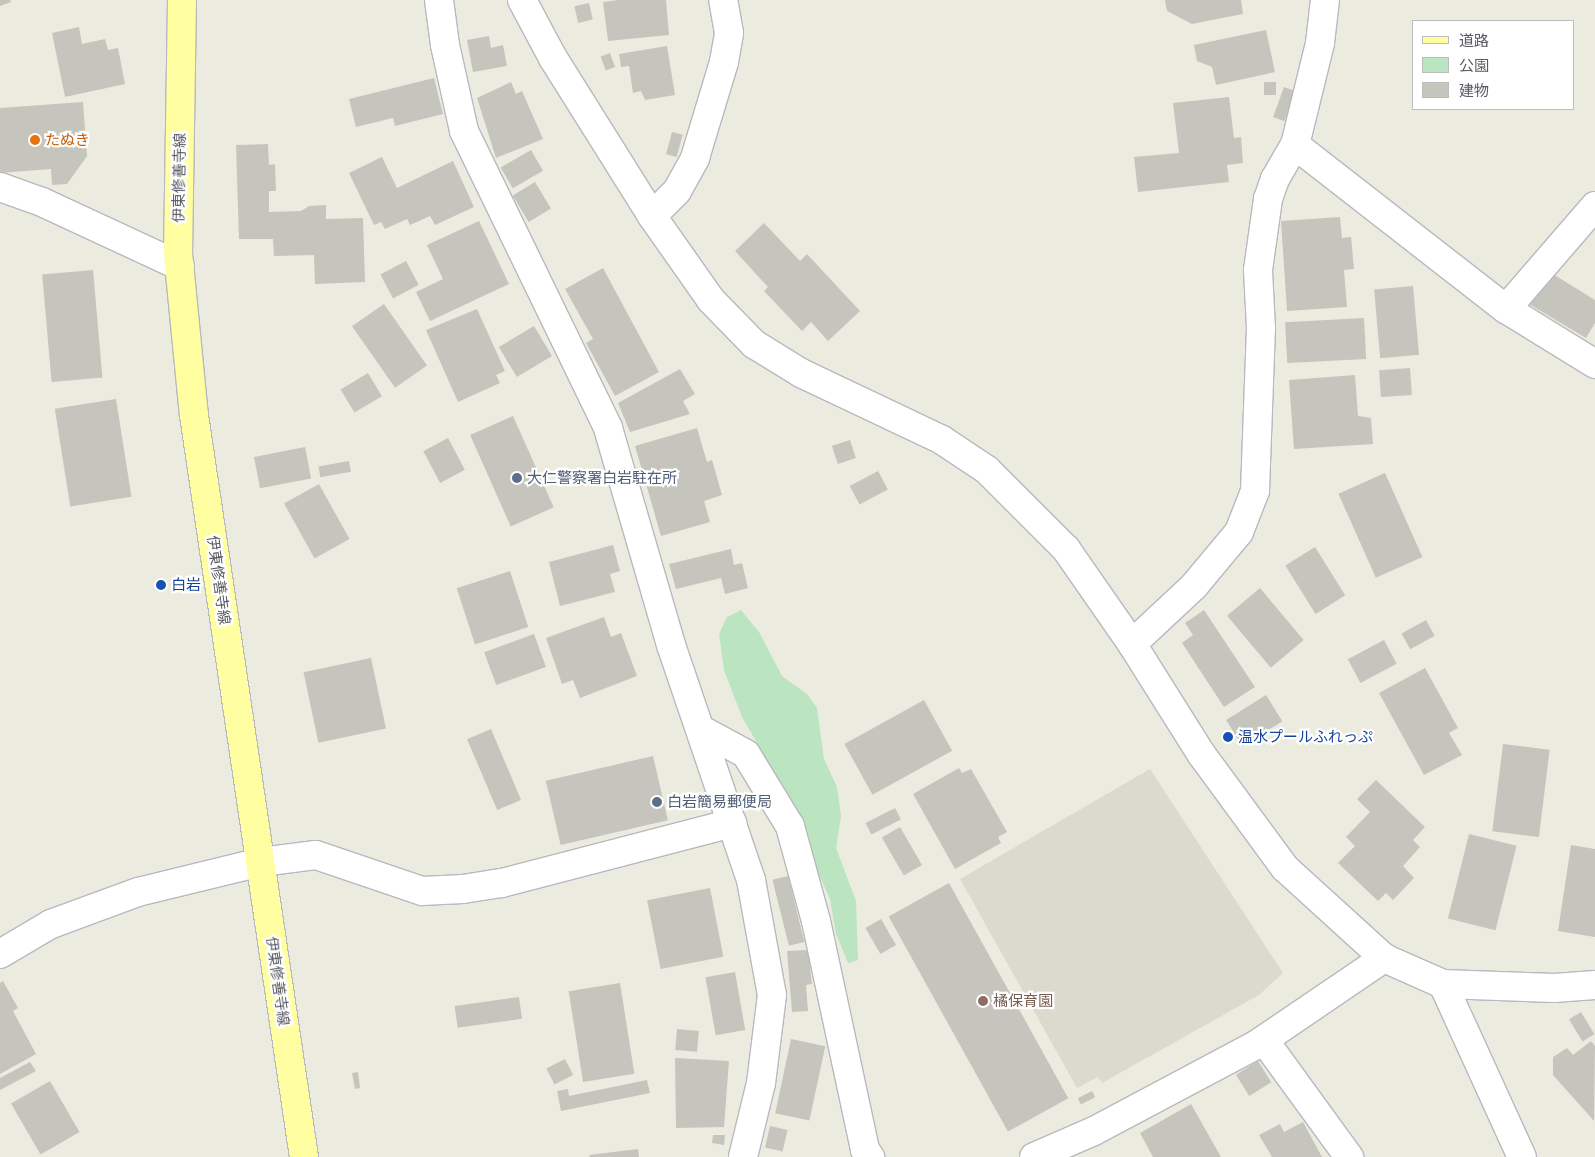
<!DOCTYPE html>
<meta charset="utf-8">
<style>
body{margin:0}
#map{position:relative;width:1595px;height:1157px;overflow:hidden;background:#ecebdf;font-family:Ubuntu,"Noto Sans JP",sans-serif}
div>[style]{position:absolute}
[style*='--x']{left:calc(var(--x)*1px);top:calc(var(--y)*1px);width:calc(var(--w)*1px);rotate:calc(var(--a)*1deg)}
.education>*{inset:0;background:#dcdace}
.green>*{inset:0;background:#bbe4c1}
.building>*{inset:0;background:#c6c5bd;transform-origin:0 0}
.roads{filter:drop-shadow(1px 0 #b7b9bf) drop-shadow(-1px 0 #b7b9bf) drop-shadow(0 1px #b7b9bf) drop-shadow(0 -1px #b7b9bf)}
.minor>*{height:28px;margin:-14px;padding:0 14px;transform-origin:14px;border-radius:14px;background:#fff}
.major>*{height:28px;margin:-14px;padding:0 14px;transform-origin:14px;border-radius:14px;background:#fffea1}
.dots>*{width:14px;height:14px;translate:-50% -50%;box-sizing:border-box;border:2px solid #fff;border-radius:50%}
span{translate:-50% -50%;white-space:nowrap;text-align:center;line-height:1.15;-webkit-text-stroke:4.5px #fff;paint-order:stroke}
.food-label{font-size:15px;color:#c56008}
.left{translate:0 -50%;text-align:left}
.street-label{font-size:15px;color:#585b61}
.service-label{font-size:15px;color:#4e5e75}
.transit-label{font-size:15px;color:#164399}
.education-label{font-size:15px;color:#785e54}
.legend{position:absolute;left:1412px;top:20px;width:162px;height:90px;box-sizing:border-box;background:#fff;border:1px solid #bcbdc0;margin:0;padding:6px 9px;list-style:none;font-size:15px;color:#585b61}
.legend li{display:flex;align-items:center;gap:10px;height:25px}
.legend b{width:25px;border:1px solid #bcbdc0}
</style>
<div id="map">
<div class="education">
<div style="clip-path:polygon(1150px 769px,1283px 973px,1259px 995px,1102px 1083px,1098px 1077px,1077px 1088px,960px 879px)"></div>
</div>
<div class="green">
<div style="clip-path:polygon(741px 610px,759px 632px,782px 676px,807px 694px,817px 708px,824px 759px,837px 787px,841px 816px,836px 848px,856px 901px,858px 960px,848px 963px,836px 934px,830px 899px,816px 868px,807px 829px,742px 717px,724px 670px,719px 634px,727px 617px)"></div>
</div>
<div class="building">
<div style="clip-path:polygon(0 0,10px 0,11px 2px,0 6px)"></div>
<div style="clip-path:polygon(618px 0,666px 0,669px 35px,608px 41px,603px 2px)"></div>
<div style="clip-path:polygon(1165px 0,1241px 0,1243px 14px,1192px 24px,1167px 11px)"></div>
<div style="left:589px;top:3px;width:17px;height:15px;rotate:77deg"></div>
<div style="clip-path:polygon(79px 27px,82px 44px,105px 39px,108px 50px,118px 48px,125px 84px,65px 97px,52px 33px)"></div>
<div style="clip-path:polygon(1266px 30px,1275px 72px,1216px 85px,1212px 67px,1197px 61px,1194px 45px)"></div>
<div style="clip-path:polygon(489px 36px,491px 48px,503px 45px,507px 66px,473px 72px,467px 40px)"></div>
<div style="clip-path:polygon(667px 46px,675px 95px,645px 100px,641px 91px,633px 93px,629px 66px,621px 67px,619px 54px)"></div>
<div style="left:610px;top:53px;width:15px;height:10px;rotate:70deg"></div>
<div style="clip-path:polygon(434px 78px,443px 114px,395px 126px,393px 118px,356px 127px,349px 99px)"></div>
<div style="clip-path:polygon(511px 82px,516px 94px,522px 91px,543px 139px,496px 158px,477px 98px)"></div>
<div style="left:1264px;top:82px;width:12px;height:13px"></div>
<div style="left:1284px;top:87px;width:12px;height:32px;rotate:20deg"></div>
<div style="clip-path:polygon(1229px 97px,1234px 138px,1241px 137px,1243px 163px,1227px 165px,1229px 182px,1138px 192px,1134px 157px,1179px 153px,1173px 103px)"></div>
<div style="clip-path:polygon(83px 102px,87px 156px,67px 184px,52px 185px,51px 169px,0 173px,0 108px)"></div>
<div style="left:672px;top:132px;width:11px;height:23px;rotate:15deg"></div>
<div style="clip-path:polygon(268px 144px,269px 165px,275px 164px,276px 191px,269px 191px,269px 212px,301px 211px,309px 206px,326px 205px,326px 219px,363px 218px,365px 282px,315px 284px,314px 255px,274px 256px,273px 239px,239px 239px,236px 145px)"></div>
<div style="left:531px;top:150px;width:24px;height:35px;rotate:60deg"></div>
<div style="clip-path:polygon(382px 157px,397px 188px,453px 161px,474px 207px,435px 225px,430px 216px,410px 225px,407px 219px,385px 229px,381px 222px,374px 225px,349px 173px)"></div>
<div style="left:535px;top:182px;width:31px;height:26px;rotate:59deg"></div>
<div style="clip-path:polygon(1340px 217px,1342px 238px,1351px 237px,1354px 269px,1344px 270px,1347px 307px,1287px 311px,1281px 221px)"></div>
<div style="clip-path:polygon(479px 221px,509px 284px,430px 321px,416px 292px,443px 279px,427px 245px)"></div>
<div style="clip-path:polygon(764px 223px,800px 261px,807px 254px,860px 311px,828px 341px,811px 322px,802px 331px,764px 291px,768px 287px,735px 251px)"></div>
<div style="left:406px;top:261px;width:27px;height:29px;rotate:62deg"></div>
<div style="clip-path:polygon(603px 268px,659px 372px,615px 396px,586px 343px,593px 339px,565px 289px)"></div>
<div style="left:93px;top:270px;width:108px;height:51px;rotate:85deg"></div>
<div style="clip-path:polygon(1548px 271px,1595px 300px,1595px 323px,1586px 338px,1529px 304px)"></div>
<div style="left:1413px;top:286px;width:69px;height:39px;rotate:85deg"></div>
<div style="left:384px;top:304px;width:75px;height:39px;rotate:55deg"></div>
<div style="clip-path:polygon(477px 309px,505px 371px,496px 375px,500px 383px,458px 402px,426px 330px)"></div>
<div style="left:1364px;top:318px;width:41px;height:79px;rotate:87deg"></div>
<div style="left:534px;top:326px;width:35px;height:41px;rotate:59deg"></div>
<div style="left:1410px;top:368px;width:27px;height:31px;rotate:86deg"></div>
<div style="clip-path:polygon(680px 369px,695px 394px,683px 401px,690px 414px,630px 432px,618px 403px)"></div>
<div style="left:368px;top:373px;width:27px;height:32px;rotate:59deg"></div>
<div style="clip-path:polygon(1355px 375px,1358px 416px,1371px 418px,1373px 444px,1294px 449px,1289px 380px)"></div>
<div style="left:116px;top:399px;width:99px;height:62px;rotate:81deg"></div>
<div style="left:513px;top:416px;width:100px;height:47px;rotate:66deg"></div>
<div style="clip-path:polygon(697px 428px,707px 462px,712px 460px,722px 495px,704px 501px,710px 522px,661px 536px,635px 446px)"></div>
<div style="left:448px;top:438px;width:36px;height:28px;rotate:62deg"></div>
<div style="left:850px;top:440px;width:19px;height:19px;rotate:72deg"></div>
<div style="left:305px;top:447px;width:32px;height:52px;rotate:79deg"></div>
<div style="left:349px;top:461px;width:11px;height:31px;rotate:80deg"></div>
<div style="left:878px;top:471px;width:21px;height:32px;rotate:62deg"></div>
<div style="left:1385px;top:473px;width:92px;height:51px;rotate:66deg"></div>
<div style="left:319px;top:484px;width:63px;height:40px;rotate:61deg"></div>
<div style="clip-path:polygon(613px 545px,620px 571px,610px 574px,615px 592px,560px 606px,549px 562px)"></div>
<div style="left:1315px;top:547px;width:57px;height:35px;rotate:58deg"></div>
<div style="clip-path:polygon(731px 549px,734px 565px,742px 563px,748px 588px,725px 594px,721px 578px,676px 589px,669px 564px)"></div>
<div style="left:510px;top:571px;width:59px;height:56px;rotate:72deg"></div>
<div style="left:1260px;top:588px;width:68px;height:43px;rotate:50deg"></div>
<div style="clip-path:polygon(1204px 610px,1255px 687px,1224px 707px,1182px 643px,1193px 635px,1185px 623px)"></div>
<div style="clip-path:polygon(604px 617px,611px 637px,621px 633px,637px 676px,580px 698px,573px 680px,562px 684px,546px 638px)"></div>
<div style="left:1426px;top:620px;width:18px;height:28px;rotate:61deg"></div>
<div style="left:534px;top:634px;width:35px;height:53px;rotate:70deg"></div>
<div style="left:1384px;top:640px;width:27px;height:41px;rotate:62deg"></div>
<div style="left:371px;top:658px;width:72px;height:69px;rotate:78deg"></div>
<div style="clip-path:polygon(1425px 668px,1458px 728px,1449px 733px,1462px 755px,1424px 775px,1379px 693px)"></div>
<div style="left:1266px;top:695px;width:31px;height:47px;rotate:58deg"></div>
<div style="left:924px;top:700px;width:58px;height:91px;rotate:61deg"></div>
<div style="left:491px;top:729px;width:77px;height:26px;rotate:67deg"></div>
<div style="left:1503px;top:744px;width:47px;height:88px;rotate:7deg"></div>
<div style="left:653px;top:756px;width:66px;height:110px;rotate:77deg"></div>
<div style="clip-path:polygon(959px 768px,962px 773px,971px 769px,1007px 832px,998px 837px,1001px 843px,955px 869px,913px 794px)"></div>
<div style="clip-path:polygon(1376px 780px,1425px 827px,1413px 840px,1420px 847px,1403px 866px,1414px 878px,1393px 900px,1386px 893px,1378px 901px,1338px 863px,1355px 846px,1346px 837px,1370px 812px,1357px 799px)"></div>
<div style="left:895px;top:808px;width:13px;height:33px;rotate:63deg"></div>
<div style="left:900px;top:827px;width:44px;height:21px;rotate:60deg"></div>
<div style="left:1469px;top:834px;width:49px;height:87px;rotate:14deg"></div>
<div style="clip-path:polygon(1571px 845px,1595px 849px,1595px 937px,1558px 931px)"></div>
<div style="left:788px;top:876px;width:68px;height:16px;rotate:76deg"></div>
<div style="left:949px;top:883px;width:246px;height:69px;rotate:61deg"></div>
<div style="left:710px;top:888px;width:70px;height:64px;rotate:79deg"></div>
<div style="left:881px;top:919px;width:30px;height:18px;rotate:60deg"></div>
<div style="clip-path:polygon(808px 950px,812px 984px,806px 985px,808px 1011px,792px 1012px,787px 951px)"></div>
<div style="left:735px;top:972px;width:59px;height:30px;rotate:80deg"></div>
<div style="clip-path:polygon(3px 981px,18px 1008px,13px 1011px,36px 1054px,0 1074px,0 983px)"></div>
<div style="left:620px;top:983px;width:92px;height:52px;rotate:81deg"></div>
<div style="left:519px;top:997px;width:22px;height:65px;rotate:82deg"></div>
<div style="left:1581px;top:1012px;width:26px;height:14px;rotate:59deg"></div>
<div style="left:677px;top:1029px;width:22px;height:21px;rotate:5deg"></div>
<div style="left:791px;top:1039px;width:35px;height:76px;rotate:12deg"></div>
<div style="clip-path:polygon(1591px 1041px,1595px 1046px,1594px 1121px,1553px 1075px,1553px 1057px,1567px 1048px,1573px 1055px)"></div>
<div style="clip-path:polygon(675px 1058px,729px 1061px,724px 1127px,676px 1128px)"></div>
<div style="left:565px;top:1059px;width:18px;height:21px;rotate:63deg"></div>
<div style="left:1258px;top:1061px;width:25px;height:26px;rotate:58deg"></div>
<div style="clip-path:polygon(30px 1062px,36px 1071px,0 1090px,0 1078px)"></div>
<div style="clip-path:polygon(358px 1072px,360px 1088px,355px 1089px,352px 1073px)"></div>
<div style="clip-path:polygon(647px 1080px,650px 1093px,561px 1111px,557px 1091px,568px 1089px,569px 1096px)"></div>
<div style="left:50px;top:1081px;width:59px;height:45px;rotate:60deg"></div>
<div style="left:1092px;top:1091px;width:7px;height:16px;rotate:63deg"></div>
<div style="clip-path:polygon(1191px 1104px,1221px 1157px,1153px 1157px,1140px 1133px)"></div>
<div style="clip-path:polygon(1303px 1122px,1322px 1157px,1272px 1157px,1259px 1135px,1280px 1124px,1284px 1132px)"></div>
<div style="left:770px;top:1126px;width:18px;height:22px;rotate:13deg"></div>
<div style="clip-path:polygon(713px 1135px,725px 1135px,724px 1145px,712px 1143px)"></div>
<div style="clip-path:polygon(638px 1149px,639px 1157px,590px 1157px,589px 1155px)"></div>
</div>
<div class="roads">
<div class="minor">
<div style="--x:439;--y:0;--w:45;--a:82.4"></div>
<div style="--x:445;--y:45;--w:88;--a:77.5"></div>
<div style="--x:464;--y:131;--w:330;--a:64.1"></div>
<div style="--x:608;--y:428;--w:226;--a:73.8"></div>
<div style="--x:671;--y:645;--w:248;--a:71.2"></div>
<div style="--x:751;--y:880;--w:117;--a:79.7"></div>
<div style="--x:772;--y:995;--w:89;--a:97.1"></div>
<div style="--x:761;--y:1083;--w:76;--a:103.7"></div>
<div style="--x:522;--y:0;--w:66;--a:61.9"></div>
<div style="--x:553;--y:58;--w:186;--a:57.9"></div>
<div style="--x:652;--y:216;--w:103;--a:54.9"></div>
<div style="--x:711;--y:300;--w:62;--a:45.7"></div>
<div style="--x:754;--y:344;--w:55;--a:31.7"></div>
<div style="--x:801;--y:373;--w:156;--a:25.4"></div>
<div style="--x:942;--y:440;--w:54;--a:33.7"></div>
<div style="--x:987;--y:470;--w:112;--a:45"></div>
<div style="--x:1066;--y:549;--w:116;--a:55.2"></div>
<div style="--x:1132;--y:644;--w:131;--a:57.8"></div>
<div style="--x:1202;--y:755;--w:140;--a:53.7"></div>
<div style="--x:1285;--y:868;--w:134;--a:42.3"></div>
<div style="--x:1384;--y:958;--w:64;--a:23.8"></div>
<div style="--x:1443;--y:984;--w:190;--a:65.5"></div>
<div style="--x:1295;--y:145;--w:267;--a:37.9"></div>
<div style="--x:1506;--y:309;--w:105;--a:31.7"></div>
<div style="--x:0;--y:187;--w:45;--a:19.7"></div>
<div style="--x:42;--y:202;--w:152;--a:24.9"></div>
<div style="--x:652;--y:216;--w:35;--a:-45"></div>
<div style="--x:677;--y:191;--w:38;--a:-61"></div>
<div style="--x:695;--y:158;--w:100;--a:-73.2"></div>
<div style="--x:724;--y:62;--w:29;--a:-80"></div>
<div style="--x:729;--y:33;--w:34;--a:-100"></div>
<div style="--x:1506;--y:309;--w:136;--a:-49.2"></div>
<div style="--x:1132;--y:644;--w:85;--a:-43.1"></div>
<div style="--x:1194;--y:586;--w:70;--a:-50.2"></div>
<div style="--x:1239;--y:532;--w:44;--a:-68.7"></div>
<div style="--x:1255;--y:491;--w:163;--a:-87.9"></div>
<div style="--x:1261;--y:328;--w:58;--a:-93"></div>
<div style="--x:1258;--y:270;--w:72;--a:-82"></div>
<div style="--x:1268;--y:199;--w:21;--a:-71"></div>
<div style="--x:1275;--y:179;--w:39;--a:-60"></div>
<div style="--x:1295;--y:145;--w:105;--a:-76.2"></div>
<div style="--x:1320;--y:43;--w:43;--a:-83.4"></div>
<div style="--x:700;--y:729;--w:52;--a:28.5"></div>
<div style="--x:746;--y:754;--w:84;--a:58.6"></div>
<div style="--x:790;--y:826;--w:98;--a:74.7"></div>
<div style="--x:816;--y:921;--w:234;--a:77.9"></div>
<div style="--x:865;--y:1150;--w:9;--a:54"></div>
<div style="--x:0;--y:954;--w:59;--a:-30.5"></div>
<div style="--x:51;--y:924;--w:93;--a:-20.2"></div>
<div style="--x:138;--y:892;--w:127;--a:-13.7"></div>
<div style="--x:261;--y:862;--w:55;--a:-7.3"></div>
<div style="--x:316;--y:855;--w:112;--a:18.8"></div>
<div style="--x:422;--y:891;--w:41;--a:-2.8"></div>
<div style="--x:463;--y:889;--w:39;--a:-9"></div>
<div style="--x:502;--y:883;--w:238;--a:-14.6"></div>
<div style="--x:1443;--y:984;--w:111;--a:2.1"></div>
<div style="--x:1554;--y:988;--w:41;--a:-4.2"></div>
<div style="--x:1264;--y:1040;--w:145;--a:54"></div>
<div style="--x:1034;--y:1157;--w:65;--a:-23.4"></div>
<div style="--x:1094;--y:1131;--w:183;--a:-28"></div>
<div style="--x:1256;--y:1045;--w:155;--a:-34.2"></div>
</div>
<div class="major">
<div style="--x:182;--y:0;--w:253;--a:90.9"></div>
<div style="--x:178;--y:253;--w:163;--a:84.4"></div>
<div style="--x:194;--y:415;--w:750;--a:81.57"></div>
</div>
</div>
<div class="dots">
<div style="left:35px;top:140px;background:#e8710a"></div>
<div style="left:517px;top:478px;background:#5c6f8a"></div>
<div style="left:161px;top:585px;background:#1a4fb4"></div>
<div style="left:1228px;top:737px;background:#1a4fb4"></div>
<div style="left:657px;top:802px;background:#5c6f8a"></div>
<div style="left:983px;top:1001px;background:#8d6e63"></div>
</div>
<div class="food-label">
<span class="left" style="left:45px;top:140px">たぬき</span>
</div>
<div class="street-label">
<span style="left:179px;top:178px;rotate:-89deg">伊東修善寺線</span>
<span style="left:219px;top:580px;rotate:82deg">伊東修善寺線</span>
<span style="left:278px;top:981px;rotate:82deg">伊東修善寺線</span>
</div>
<div class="service-label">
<span class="left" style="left:527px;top:478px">大仁警察署白岩駐在所</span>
<span class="left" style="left:667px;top:802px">白岩簡易郵便局</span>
</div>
<div class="transit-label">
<span class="left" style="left:171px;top:585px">白岩</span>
<span class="left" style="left:1238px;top:737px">温水プールふれっぷ</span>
</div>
<div class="education-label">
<span class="left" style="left:993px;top:1001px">橘保育園</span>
</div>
<ul class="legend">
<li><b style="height:6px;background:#fffea1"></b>道路</li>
<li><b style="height:14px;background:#bbe4c1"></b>公園</li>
<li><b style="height:14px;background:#c6c5bd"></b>建物</li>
</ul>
</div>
